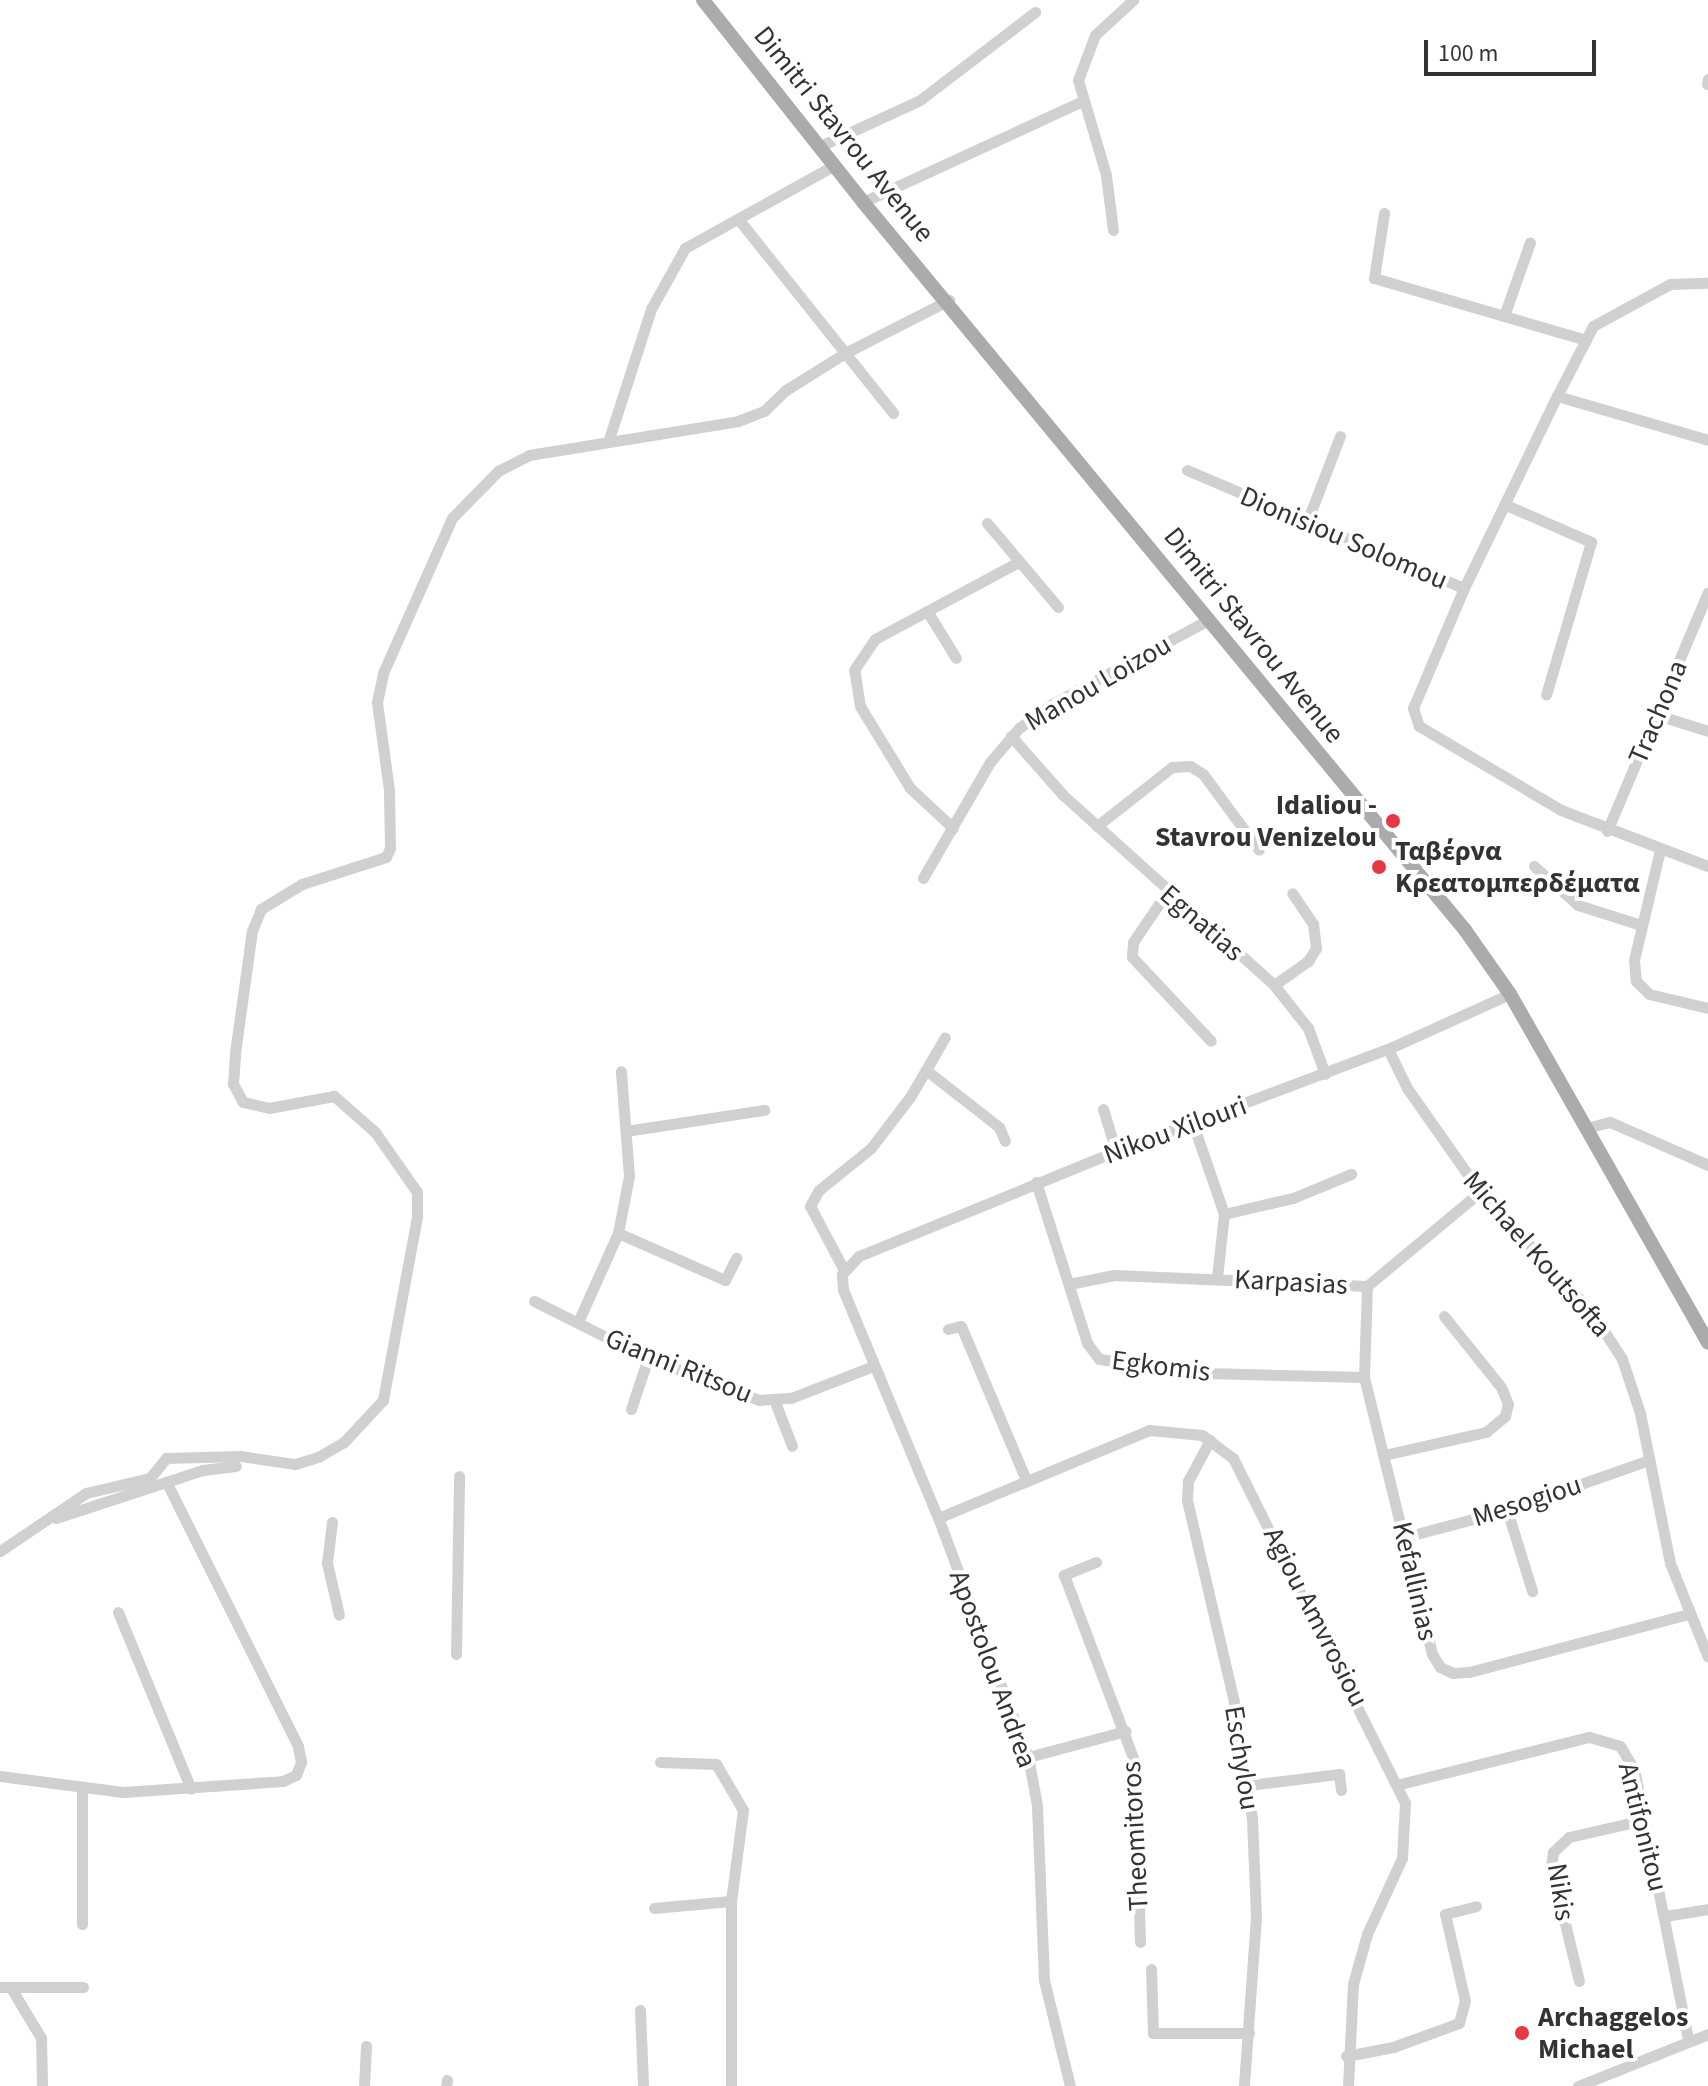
<!DOCTYPE html>
<meta charset="utf-8">
<style>
body{margin:0}
#map{position:relative;width:1708px;height:2086px;overflow:hidden;background:#fff;font-family:"Source Sans 3",sans-serif}
div>[style]{position:absolute}
[style*='--x']{left:calc(var(--x)*1px);top:calc(var(--y)*1px);width:calc(var(--w)*1px);rotate:calc(var(--a)*1deg)}
.minor>*{height:11px;margin:-5.5px;padding:0 5.5px;transform-origin:5.5px;border-radius:5.5px;background:#d0d0d0}
.major>*{height:14px;margin:-7px;padding:0 7px;transform-origin:7px;border-radius:7px;background:#ababab}
.dots>*{width:22px;height:22px;translate:-50% -50%;box-sizing:border-box;border:4px solid #fff;border-radius:50%}
span{translate:-50% -50%;white-space:nowrap;text-align:center;line-height:1.15;-webkit-text-stroke:8px #fff;paint-order:stroke}
.street-label{font-size:28px;color:#333}
.poi-label{font-size:28px;color:#333;font-weight:700}
.right{translate:-100% -50%;text-align:right}
.left{translate:0 -50%;text-align:left}
.scale{position:absolute;left:1424px;top:40px;width:172px;height:36px;box-sizing:border-box;border:4px solid #333;border-top:0;padding-left:10px;font-size:24px;line-height:28px;white-space:nowrap;color:#333;-webkit-text-stroke:6px #fff;paint-order:stroke}
</style>
<div id="map">
<div class="minor">
<div style="--x:1707;--y:84;--w:5;--a:-79"></div>
<div style="--x:818;--y:147;--w:112;--a:-24.7"></div>
<div style="--x:920;--y:100;--w:145;--a:-37.4"></div>
<div style="--x:863;--y:202;--w:242;--a:-24.7"></div>
<div style="--x:1384;--y:213;--w:66;--a:98.7"></div>
<div style="--x:1374;--y:278;--w:221;--a:16.3"></div>
<div style="--x:739;--y:220;--w:247;--a:51.4"></div>
<div style="--x:1113;--y:230;--w:55;--a:-97.3"></div>
<div style="--x:1106;--y:175;--w:99;--a:-106.4"></div>
<div style="--x:1078;--y:80;--w:48;--a:-69.3"></div>
<div style="--x:1095;--y:35;--w:52;--a:-42.6"></div>
<div style="--x:1504;--y:316;--w:78;--a:-70.6"></div>
<div style="--x:1557;--y:396;--w:79;--a:-62.8"></div>
<div style="--x:1593;--y:326;--w:88;--a:-28.6"></div>
<div style="--x:1670;--y:284;--w:38;--a:-2"></div>
<div style="--x:609;--y:439;--w:137;--a:-72.1"></div>
<div style="--x:651;--y:309;--w:70;--a:-60.9"></div>
<div style="--x:685;--y:248;--w:169;--a:-29"></div>
<div style="--x:1187;--y:470;--w:301;--a:23.1"></div>
<div style="--x:1464;--y:588;--w:130;--a:113"></div>
<div style="--x:1413;--y:708;--w:19;--a:72"></div>
<div style="--x:1419;--y:726;--w:165;--a:30.6"></div>
<div style="--x:1561;--y:810;--w:157;--a:20.9"></div>
<div style="--x:1506;--y:505;--w:93;--a:23.5"></div>
<div style="--x:1591;--y:542;--w:159;--a:106.4"></div>
<div style="--x:1307;--y:522;--w:92;--a:-69"></div>
<div style="--x:987;--y:523;--w:110;--a:49.8"></div>
<div style="--x:1464;--y:588;--w:213;--a:-64.2"></div>
<div style="--x:1557;--y:396;--w:157;--a:16.2"></div>
<div style="--x:927;--y:611;--w:55;--a:58.3"></div>
<div style="--x:1657;--y:715;--w:53;--a:17.4"></div>
<div style="--x:1011;--y:736;--w:79;--a:48.6"></div>
<div style="--x:1063;--y:795;--w:284;--a:42"></div>
<div style="--x:1274;--y:985;--w:55;--a:51.7"></div>
<div style="--x:1308;--y:1028;--w:49;--a:69.7"></div>
<div style="--x:1097;--y:826;--w:95;--a:-38.2"></div>
<div style="--x:1172;--y:767;--w:18;--a:-3"></div>
<div style="--x:1190;--y:766;--w:15;--a:32"></div>
<div style="--x:1203;--y:774;--w:94;--a:53.6"></div>
<div style="--x:953;--y:828;--w:59;--a:-137.1"></div>
<div style="--x:910;--y:788;--w:96;--a:-121.4"></div>
<div style="--x:860;--y:706;--w:36;--a:-99"></div>
<div style="--x:854;--y:670;--w:37;--a:-56"></div>
<div style="--x:875;--y:639;--w:161;--a:-28.2"></div>
<div style="--x:1607;--y:831;--w:259;--a:-67.1"></div>
<div style="--x:1660;--y:850;--w:113;--a:103.3"></div>
<div style="--x:1634;--y:960;--w:21;--a:85"></div>
<div style="--x:1636;--y:981;--w:18;--a:45"></div>
<div style="--x:1649;--y:994;--w:61;--a:13.3"></div>
<div style="--x:1534;--y:866;--w:59;--a:41.6"></div>
<div style="--x:1578;--y:905;--w:66;--a:17.6"></div>
<div style="--x:923;--y:878;--w:134;--a:-60"></div>
<div style="--x:990;--y:762;--w:45;--a:-49.5"></div>
<div style="--x:1019;--y:728;--w:41;--a:-36"></div>
<div style="--x:1052;--y:704;--w:177;--a:-28.3"></div>
<div style="--x:1167;--y:892;--w:60;--a:124.2"></div>
<div style="--x:1133;--y:942;--w:15;--a:94"></div>
<div style="--x:1132;--y:957;--w:115;--a:46.8"></div>
<div style="--x:1274;--y:985;--w:42;--a:-35.2"></div>
<div style="--x:1308;--y:961;--w:15;--a:-58"></div>
<div style="--x:1316;--y:948;--w:24;--a:-97"></div>
<div style="--x:1313;--y:924;--w:37;--a:-124"></div>
<div style="--x:1388;--y:1049;--w:43;--a:64"></div>
<div style="--x:1407;--y:1088;--w:127;--a:54.9"></div>
<div style="--x:1480;--y:1192;--w:163;--a:47"></div>
<div style="--x:1591;--y:1311;--w:57;--a:57.1"></div>
<div style="--x:1622;--y:1359;--w:57;--a:71.6"></div>
<div style="--x:1640;--y:1413;--w:153;--a:78.7"></div>
<div style="--x:1670;--y:1563;--w:101;--a:68"></div>
<div style="--x:926;--y:1070;--w:93;--a:38"></div>
<div style="--x:999;--y:1127;--w:15;--a:67"></div>
<div style="--x:1103;--y:1109;--w:44;--a:72.8"></div>
<div style="--x:1193;--y:1124;--w:95;--a:71"></div>
<div style="--x:1224;--y:1214;--w:63;--a:96.3"></div>
<div style="--x:1586;--y:1128;--w:25;--a:-14"></div>
<div style="--x:1610;--y:1122;--w:107;--a:23.7"></div>
<div style="--x:626;--y:1131;--w:140;--a:-8.7"></div>
<div style="--x:1036;--y:1182;--w:169;--a:72.4"></div>
<div style="--x:1087;--y:1343;--w:20;--a:53"></div>
<div style="--x:1099;--y:1359;--w:109;--a:7.4"></div>
<div style="--x:1207;--y:1373;--w:157;--a:1.5"></div>
<div style="--x:1224;--y:1214;--w:71;--a:-13.1"></div>
<div style="--x:1293;--y:1198;--w:63;--a:-22.5"></div>
<div style="--x:618;--y:1233;--w:117;--a:23.7"></div>
<div style="--x:725;--y:1280;--w:25;--a:-63"></div>
<div style="--x:844;--y:1270;--w:72;--a:-118"></div>
<div style="--x:810;--y:1206;--w:18;--a:-61"></div>
<div style="--x:819;--y:1190;--w:67;--a:-38.9"></div>
<div style="--x:871;--y:1148;--w:64;--a:-52.6"></div>
<div style="--x:910;--y:1097;--w:69;--a:-59.7"></div>
<div style="--x:1069;--y:1284;--w:46;--a:-11.3"></div>
<div style="--x:1114;--y:1275;--w:253;--a:2.5"></div>
<div style="--x:1367;--y:1286;--w:147;--a:-39.8"></div>
<div style="--x:1367;--y:1286;--w:91;--a:91.9"></div>
<div style="--x:1364;--y:1377;--w:285;--a:76.2"></div>
<div style="--x:1432;--y:1654;--w:15;--a:58"></div>
<div style="--x:1440;--y:1667;--w:14;--a:25"></div>
<div style="--x:1453;--y:1673;--w:16;--a:-4"></div>
<div style="--x:1469;--y:1672;--w:228;--a:-14.8"></div>
<div style="--x:534;--y:1301;--w:127;--a:26.6"></div>
<div style="--x:648;--y:1358;--w:119;--a:20.7"></div>
<div style="--x:759;--y:1400;--w:32;--a:-4"></div>
<div style="--x:791;--y:1398;--w:88;--a:-21.3"></div>
<div style="--x:578;--y:1322;--w:98;--a:-65.8"></div>
<div style="--x:618;--y:1233;--w:58;--a:-79.1"></div>
<div style="--x:629;--y:1176;--w:105;--a:-94.4"></div>
<div style="--x:948;--y:1329;--w:13;--a:-13"></div>
<div style="--x:961;--y:1326;--w:167;--a:67.1"></div>
<div style="--x:775;--y:1402;--w:47;--a:68.9"></div>
<div style="--x:631;--y:1409;--w:54;--a:-71.6"></div>
<div style="--x:1210;--y:1440;--w:47;--a:118.2"></div>
<div style="--x:1188;--y:1481;--w:19;--a:93"></div>
<div style="--x:1187;--y:1500;--w:207;--a:76.9"></div>
<div style="--x:1234;--y:1702;--w:117;--a:81.2"></div>
<div style="--x:1252;--y:1818;--w:99;--a:87.7"></div>
<div style="--x:1256;--y:1917;--w:169;--a:94.1"></div>
<div style="--x:1384;--y:1455;--w:105;--a:-12.7"></div>
<div style="--x:1486;--y:1432;--w:25;--a:-40"></div>
<div style="--x:1505;--y:1416;--w:12;--a:-76"></div>
<div style="--x:1508;--y:1404;--w:18;--a:-112"></div>
<div style="--x:1501;--y:1387;--w:91;--a:-128.8"></div>
<div style="--x:1507;--y:1510;--w:85;--a:72.8"></div>
<div style="--x:56;--y:1518;--w:155;--a:-18.1"></div>
<div style="--x:203;--y:1470;--w:33;--a:-7"></div>
<div style="--x:938;--y:1518;--w:229;--a:-22.6"></div>
<div style="--x:1149;--y:1430;--w:53;--a:5.4"></div>
<div style="--x:1202;--y:1435;--w:39;--a:37"></div>
<div style="--x:1233;--y:1458;--w:385;--a:63.5"></div>
<div style="--x:1405;--y:1803;--w:55;--a:93.1"></div>
<div style="--x:1402;--y:1858;--w:84;--a:114.7"></div>
<div style="--x:1367;--y:1934;--w:52;--a:105.6"></div>
<div style="--x:1353;--y:1984;--w:102;--a:92.8"></div>
<div style="--x:332;--y:1522;--w:41;--a:97"></div>
<div style="--x:327;--y:1563;--w:53;--a:77"></div>
<div style="--x:1405;--y:1537;--w:106;--a:-14.8"></div>
<div style="--x:1507;--y:1510;--w:151;--a:-19.4"></div>
<div style="--x:0;--y:1551;--w:104;--a:-34"></div>
<div style="--x:86;--y:1493;--w:66;--a:-13.2"></div>
<div style="--x:150;--y:1478;--w:26;--a:-51"></div>
<div style="--x:166;--y:1458;--w:74;--a:-1.5"></div>
<div style="--x:240;--y:1456;--w:56;--a:8.3"></div>
<div style="--x:295;--y:1464;--w:24;--a:-17"></div>
<div style="--x:318;--y:1457;--w:30;--a:-30"></div>
<div style="--x:344;--y:1442;--w:57;--a:-47.1"></div>
<div style="--x:383;--y:1400;--w:187;--a:-79.5"></div>
<div style="--x:417;--y:1216;--w:24;--a:-90"></div>
<div style="--x:417;--y:1192;--w:73;--a:-125"></div>
<div style="--x:375;--y:1132;--w:55;--a:-138.7"></div>
<div style="--x:334;--y:1096;--w:66;--a:169.5"></div>
<div style="--x:269;--y:1108;--w:27;--a:-167"></div>
<div style="--x:243;--y:1102;--w:21;--a:-119"></div>
<div style="--x:233;--y:1084;--w:31;--a:-86"></div>
<div style="--x:235;--y:1053;--w:123;--a:-82.1"></div>
<div style="--x:252;--y:931;--w:24;--a:-68"></div>
<div style="--x:261;--y:909;--w:48;--a:-31.4"></div>
<div style="--x:302;--y:884;--w:88;--a:-17.8"></div>
<div style="--x:386;--y:857;--w:10;--a:-66"></div>
<div style="--x:390;--y:848;--w:58;--a:-91"></div>
<div style="--x:389;--y:790;--w:89;--a:-97.8"></div>
<div style="--x:377;--y:702;--w:30;--a:-78"></div>
<div style="--x:383;--y:673;--w:170;--a:-66"></div>
<div style="--x:452;--y:518;--w:66;--a:-45.6"></div>
<div style="--x:498;--y:471;--w:35;--a:-27"></div>
<div style="--x:529;--y:455;--w:212;--a:-9.2"></div>
<div style="--x:738;--y:421;--w:28;--a:-21"></div>
<div style="--x:764;--y:411;--w:30;--a:-44"></div>
<div style="--x:786;--y:390;--w:70;--a:-32.1"></div>
<div style="--x:845;--y:353;--w:117;--a:-27"></div>
<div style="--x:1096;--y:1562;--w:35;--a:158"></div>
<div style="--x:1064;--y:1575;--w:198;--a:69.3"></div>
<div style="--x:1134;--y:1760;--w:182;--a:88.1"></div>
<div style="--x:118;--y:1612;--w:191;--a:67.6"></div>
<div style="--x:456;--y:1654;--w:178;--a:-89"></div>
<div style="--x:1028;--y:1757;--w:101;--a:-14.9"></div>
<div style="--x:660;--y:1762;--w:56;--a:2"></div>
<div style="--x:716;--y:1764;--w:53;--a:59.6"></div>
<div style="--x:743;--y:1810;--w:92;--a:97.5"></div>
<div style="--x:731;--y:1901;--w:185;--a:90"></div>
<div style="--x:0;--y:1776;--w:124;--a:7.4"></div>
<div style="--x:123;--y:1792;--w:160;--a:-3.9"></div>
<div style="--x:283;--y:1781;--w:14;--a:-25"></div>
<div style="--x:296;--y:1775;--w:14;--a:-69"></div>
<div style="--x:301;--y:1762;--w:16;--a:-101"></div>
<div style="--x:298;--y:1746;--w:294;--a:-116.5"></div>
<div style="--x:1400;--y:1784;--w:195;--a:-14"></div>
<div style="--x:1589;--y:1737;--w:32;--a:16"></div>
<div style="--x:1620;--y:1746;--w:27;--a:59"></div>
<div style="--x:1634;--y:1769;--w:276;--a:78.7"></div>
<div style="--x:1249;--y:1785;--w:91;--a:-7"></div>
<div style="--x:1339;--y:1774;--w:16;--a:83"></div>
<div style="--x:654;--y:1908;--w:77;--a:-5.2"></div>
<div style="--x:1665;--y:1916;--w:44;--a:-9.2"></div>
<div style="--x:82;--y:1924;--w:135;--a:-90"></div>
<div style="--x:1151;--y:1969;--w:64;--a:88.2"></div>
<div style="--x:1153;--y:2033;--w:96;--a:0"></div>
<div style="--x:1579;--y:1981;--w:118;--a:-103.7"></div>
<div style="--x:1551;--y:1866;--w:14;--a:-82"></div>
<div style="--x:1553;--y:1852;--w:22;--a:-43"></div>
<div style="--x:1569;--y:1837;--w:77;--a:-12.8"></div>
<div style="--x:0;--y:1987;--w:83;--a:0"></div>
<div style="--x:11;--y:1988;--w:58;--a:59"></div>
<div style="--x:41;--y:2038;--w:48;--a:88.8"></div>
<div style="--x:640;--y:2010;--w:76;--a:87.7"></div>
<div style="--x:1346;--y:2056;--w:48;--a:-10.8"></div>
<div style="--x:1393;--y:2047;--w:70;--a:-20"></div>
<div style="--x:1459;--y:2023;--w:23;--a:-75"></div>
<div style="--x:1465;--y:2001;--w:89;--a:-102.9"></div>
<div style="--x:1445;--y:1914;--w:32;--a:-14"></div>
<div style="--x:364;--y:2086;--w:40;--a:-87.1"></div>
<div style="--x:446;--y:2086;--w:6;--a:-81"></div>
<div style="--x:1070;--y:2086;--w:109;--a:-103.8"></div>
<div style="--x:1044;--y:1980;--w:175;--a:-92.3"></div>
<div style="--x:1037;--y:1805;--w:49;--a:-100.6"></div>
<div style="--x:1028;--y:1757;--w:255;--a:-110.6"></div>
<div style="--x:938;--y:1518;--w:247;--a:-112.6"></div>
<div style="--x:843;--y:1290;--w:16;--a:-94"></div>
<div style="--x:842;--y:1274;--w:25;--a:-47"></div>
<div style="--x:859;--y:1256;--w:278;--a:-22.2"></div>
<div style="--x:1116;--y:1151;--w:290;--a:-20.6"></div>
<div style="--x:1388;--y:1049;--w:134;--a:-24.3"></div>
<div style="--x:1578;--y:2086;--w:140;--a:-21.8"></div>
</div>
<div class="major">
<div style="--x:703;--y:0;--w:258;--a:51.6"></div>
<div style="--x:863;--y:202;--w:945;--a:50.41"></div>
<div style="--x:1465;--y:930;--w:78;--a:54.9"></div>
<div style="--x:1510;--y:994;--w:401;--a:60.4"></div>
</div>
<div class="dots">
<div style="left:1393px;top:821px;background:#e63946"></div>
<div style="left:1379px;top:867px;background:#e63946"></div>
<div style="left:1522px;top:2033px;background:#e63946"></div>
</div>
<div class="street-label">
<span style="left:844px;top:134px;rotate:51deg">Dimitri Stavrou Avenue</span>
<span style="left:1344px;top:538px;rotate:23deg">Dionisiou Solomou</span>
<span style="left:1254px;top:635px;rotate:51deg">Dimitri Stavrou Avenue</span>
<span style="left:1098px;top:683px;rotate:-30deg">Manou Loizou</span>
<span style="left:1658px;top:712px;rotate:-67deg">Trachona</span>
<span style="left:1202px;top:923px;rotate:41deg">Egnatias</span>
<span style="left:1175px;top:1130px;rotate:-20deg">Nikou Xilouri</span>
<span style="left:1537px;top:1254px;rotate:49deg">Michael Koutsofta</span>
<span style="left:1291px;top:1282px;rotate:3deg">Karpasias</span>
<span style="left:679px;top:1366px;rotate:22deg">Gianni Ritsou</span>
<span style="left:1161px;top:1366px;rotate:7deg">Egkomis</span>
<span style="left:1527px;top:1501px;rotate:-18deg">Mesogiou</span>
<span style="left:1415px;top:1581px;rotate:77deg">Kefallinias</span>
<span style="left:1316px;top:1617px;rotate:63deg">Agiou Amvrosiou</span>
<span style="left:993px;top:1669px;rotate:70deg">Apostolou Andrea</span>
<span style="left:1242px;top:1758px;rotate:81deg">Eschylou</span>
<span style="left:1643px;top:1827px;rotate:76deg">Antifonitou</span>
<span style="left:1135px;top:1836px;rotate:-93deg">Theomitoros</span>
<span style="left:1561px;top:1892px;rotate:81deg">Nikis</span>
</div>
<div class="poi-label">
<span class="right" style="left:1377px;top:821px">Idaliou -<br>Stavrou Venizelou</span>
<span class="left" style="left:1395px;top:867px">Ταβέρνα<br>Κρεατομπερδέματα</span>
<span class="left" style="left:1538px;top:2033px">Archaggelos<br>Michael</span>
</div>
<div class="scale">100 m</div>
</div>
